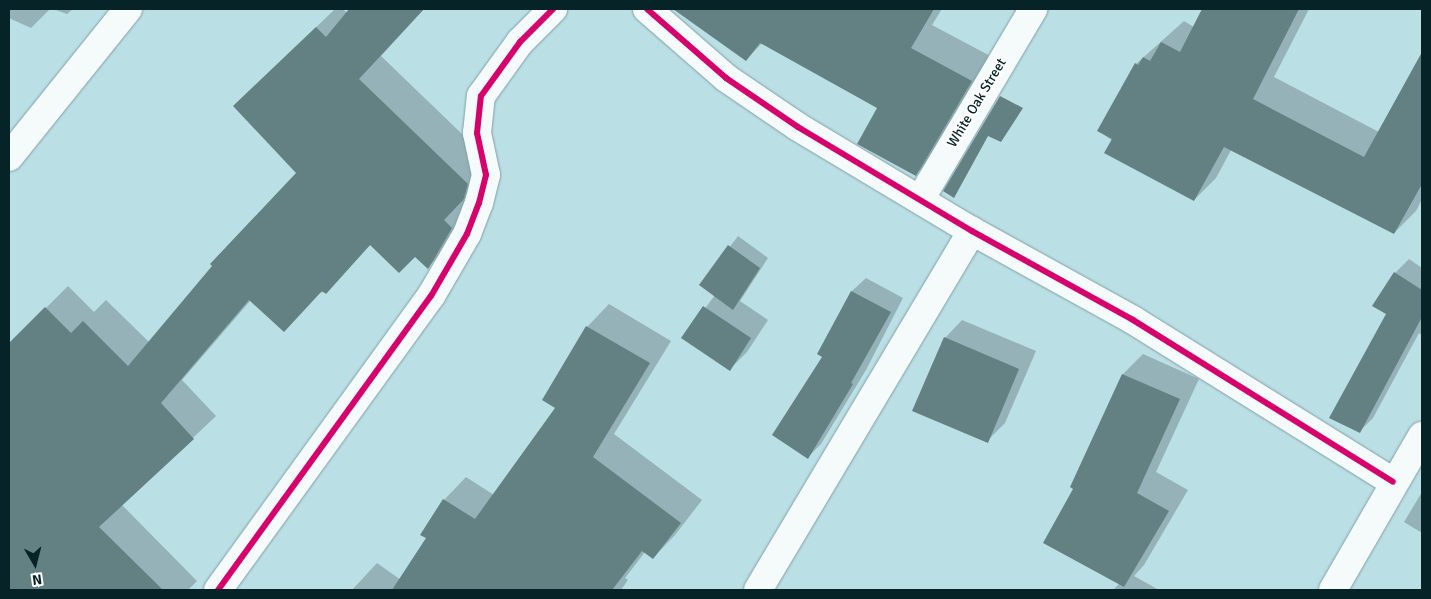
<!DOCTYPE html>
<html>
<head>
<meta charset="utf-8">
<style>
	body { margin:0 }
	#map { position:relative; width:1431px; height:599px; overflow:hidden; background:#badfe5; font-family:Signika,sans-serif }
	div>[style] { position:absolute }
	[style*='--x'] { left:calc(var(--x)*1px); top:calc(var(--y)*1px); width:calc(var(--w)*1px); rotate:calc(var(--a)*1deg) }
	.shadow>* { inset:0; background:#0003 }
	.building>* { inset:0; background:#638083 }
	.roads { filter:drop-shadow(0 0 1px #83a0a5) drop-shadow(0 0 1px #83a0a5) }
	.minor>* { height:28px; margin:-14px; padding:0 14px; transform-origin:14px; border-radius:14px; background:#f5fafb }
	.tertiary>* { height:28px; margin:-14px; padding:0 14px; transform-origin:14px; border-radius:14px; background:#f5fafb }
	.cycleway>* { height:6px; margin:-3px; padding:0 3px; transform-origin:3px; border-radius:3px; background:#d6006c }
	span { translate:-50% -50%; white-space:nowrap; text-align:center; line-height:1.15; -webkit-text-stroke:5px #fff; paint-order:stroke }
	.street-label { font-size:14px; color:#062327 }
	.frame { position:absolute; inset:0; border:10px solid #062327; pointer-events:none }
	.north { position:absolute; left:10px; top:539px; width:50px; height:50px; -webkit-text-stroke:4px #fff; paint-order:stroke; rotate:172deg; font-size:14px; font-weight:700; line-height:20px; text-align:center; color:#062327 }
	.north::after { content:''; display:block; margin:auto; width:18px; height:22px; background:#062327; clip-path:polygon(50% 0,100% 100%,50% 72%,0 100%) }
</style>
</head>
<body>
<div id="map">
	<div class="shadow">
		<i style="clip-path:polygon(9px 9px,50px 9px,31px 28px,9px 18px)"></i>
		<i style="clip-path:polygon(53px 9px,73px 9px,67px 14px)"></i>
		<i style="clip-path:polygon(335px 9px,343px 9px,347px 13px,351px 9px,424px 9px,381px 56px,490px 161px,486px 174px,465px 196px,474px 205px,450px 245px,428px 267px,415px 255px,371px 244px,326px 292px,251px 300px,182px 380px,216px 416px,122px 505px,197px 581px,188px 590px,9px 590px,9px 345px,68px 286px,94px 312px,106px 300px,149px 342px,297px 173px,257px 84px)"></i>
		<i style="clip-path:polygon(709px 9px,942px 9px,932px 25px,994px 58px,938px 153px,915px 175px,878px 107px,762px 43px,746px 60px,697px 25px)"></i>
		<i style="clip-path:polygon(1204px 9px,1309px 9px,1274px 77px,1379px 132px,1422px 54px,1422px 199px,1416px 211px,1394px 233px,1231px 150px,1216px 178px,1194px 200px,1099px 131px,1136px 64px,1184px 21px,1194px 27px)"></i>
		<i style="clip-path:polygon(738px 236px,768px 258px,740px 301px,768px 320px,747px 352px,729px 370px,683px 338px,715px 295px,701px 285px)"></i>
		<i style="clip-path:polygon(1409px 259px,1422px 268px,1422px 335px,1419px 333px,1373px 418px,1360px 431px,1387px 314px,1374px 306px,1395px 273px)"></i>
		<i style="clip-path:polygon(866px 278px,903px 298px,866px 370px,821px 444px,807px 458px,824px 357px,818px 354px,852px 291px)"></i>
		<i style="clip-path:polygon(609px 304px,671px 341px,614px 434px,702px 500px,675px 535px,653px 558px,645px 552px,625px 578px,628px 580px,621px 590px,352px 590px,377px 563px,401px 580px,428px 538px,444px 500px,466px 477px,494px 495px,557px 408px,587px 327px)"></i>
		<i style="clip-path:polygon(962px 320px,1036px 351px,1005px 423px,987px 441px,945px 338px)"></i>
		<i style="clip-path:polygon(1143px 354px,1199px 379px,1156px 472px,1188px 490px,1144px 565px,1134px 576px,1159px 590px,1113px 590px,1120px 583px,1072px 487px,1123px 374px)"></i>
		<i style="clip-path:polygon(1422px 492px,1422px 533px,1404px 522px)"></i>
	</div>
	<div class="building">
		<i style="clip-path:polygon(349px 9px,424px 9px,359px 79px,468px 184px,464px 199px,444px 220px,452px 228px,430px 266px,428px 269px,415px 257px,399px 273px,370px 245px,326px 294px,322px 291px,284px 332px,249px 300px,161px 403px,194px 439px,99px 527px,163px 590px,9px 590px,9px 343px,45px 307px,71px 333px,83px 321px,128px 366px,212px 266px,210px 264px,296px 173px,233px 106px,316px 27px,326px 37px)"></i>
		<i style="clip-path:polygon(673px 9px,934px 9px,911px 48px,972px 81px,916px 176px,857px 144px,877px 108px,760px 43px,746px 61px)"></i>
		<i style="clip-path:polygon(1202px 9px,1299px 9px,1253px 99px,1364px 157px,1422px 52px,1422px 184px,1394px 234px,1224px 147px,1194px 201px,1104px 153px,1112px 139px,1097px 131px,1135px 63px,1138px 65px,1143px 57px,1150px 61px,1161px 42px,1180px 52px)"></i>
		<i style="clip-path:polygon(1000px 96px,1023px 108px,1001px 142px,988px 136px,954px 198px,943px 191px)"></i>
		<i style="clip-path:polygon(728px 245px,760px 268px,733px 310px,699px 285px)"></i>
		<i style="clip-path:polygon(1394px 272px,1422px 290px,1422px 317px,1360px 433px,1329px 418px,1386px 314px,1372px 306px)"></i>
		<i style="clip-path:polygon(851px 291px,891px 312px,851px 383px,853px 384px,808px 459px,772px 435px,822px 357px,817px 354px)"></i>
		<i style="clip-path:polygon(703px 306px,751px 338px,730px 371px,681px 338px)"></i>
		<i style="clip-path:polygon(586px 326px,650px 363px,593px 457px,681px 523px,653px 559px,642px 551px,612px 590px,392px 590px,426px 538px,420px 535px,443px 499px,475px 519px,555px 408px,542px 400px)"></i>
		<i style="clip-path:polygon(944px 337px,1019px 369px,988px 443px,912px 411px)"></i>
		<i style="clip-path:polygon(1122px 374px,1180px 399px,1137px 493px,1169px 511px,1124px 587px,1043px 543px,1073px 489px,1070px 487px)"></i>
	</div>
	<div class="roads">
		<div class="minor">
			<i style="--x:647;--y:9;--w:105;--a:41.1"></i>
			<i style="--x:726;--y:78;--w:87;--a:34.2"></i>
			<i style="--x:798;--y:127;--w:203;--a:30.9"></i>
			<i style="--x:972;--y:231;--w:184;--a:28.9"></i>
			<i style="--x:1133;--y:320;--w:306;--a:31.9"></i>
			<i style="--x:9;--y:157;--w:190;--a:-51.2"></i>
			<i style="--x:921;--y:198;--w:220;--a:-59.3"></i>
			<i style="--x:218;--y:590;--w:363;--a:-54.1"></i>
			<i style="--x:431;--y:296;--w:72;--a:-59.9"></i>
			<i style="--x:467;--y:234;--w:33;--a:-69"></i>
			<i style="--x:479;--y:203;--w:29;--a:-76"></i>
			<i style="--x:486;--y:175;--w:43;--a:-102.1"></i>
			<i style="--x:477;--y:133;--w:37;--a:-84"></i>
			<i style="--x:481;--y:96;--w:67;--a:-54.2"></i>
			<i style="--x:520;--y:42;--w:47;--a:-45"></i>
			<i style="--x:758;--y:590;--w:418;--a:-59.2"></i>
		</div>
		<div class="tertiary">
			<i style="--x:1333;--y:590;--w:178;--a:-60"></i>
		</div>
	</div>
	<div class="cycleway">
		<i style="--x:647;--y:9;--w:105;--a:41.1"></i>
		<i style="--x:726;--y:78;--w:87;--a:34.2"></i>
		<i style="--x:798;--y:127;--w:203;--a:30.9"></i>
		<i style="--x:972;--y:231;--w:184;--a:28.9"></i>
		<i style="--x:1133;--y:320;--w:306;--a:31.9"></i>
		<i style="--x:218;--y:590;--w:363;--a:-54.1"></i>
		<i style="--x:431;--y:296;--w:72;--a:-59.9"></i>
		<i style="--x:467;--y:234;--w:33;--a:-69"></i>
		<i style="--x:479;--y:203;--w:29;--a:-76"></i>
		<i style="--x:486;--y:175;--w:43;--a:-102.1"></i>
		<i style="--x:477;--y:133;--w:37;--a:-84"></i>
		<i style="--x:481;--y:96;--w:67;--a:-54.2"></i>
		<i style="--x:520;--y:42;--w:47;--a:-45"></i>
	</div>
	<div class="street-label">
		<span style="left:977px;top:103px;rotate:-59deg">White Oak Street</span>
	</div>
	<div class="frame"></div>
	<div class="north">N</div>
</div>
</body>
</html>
